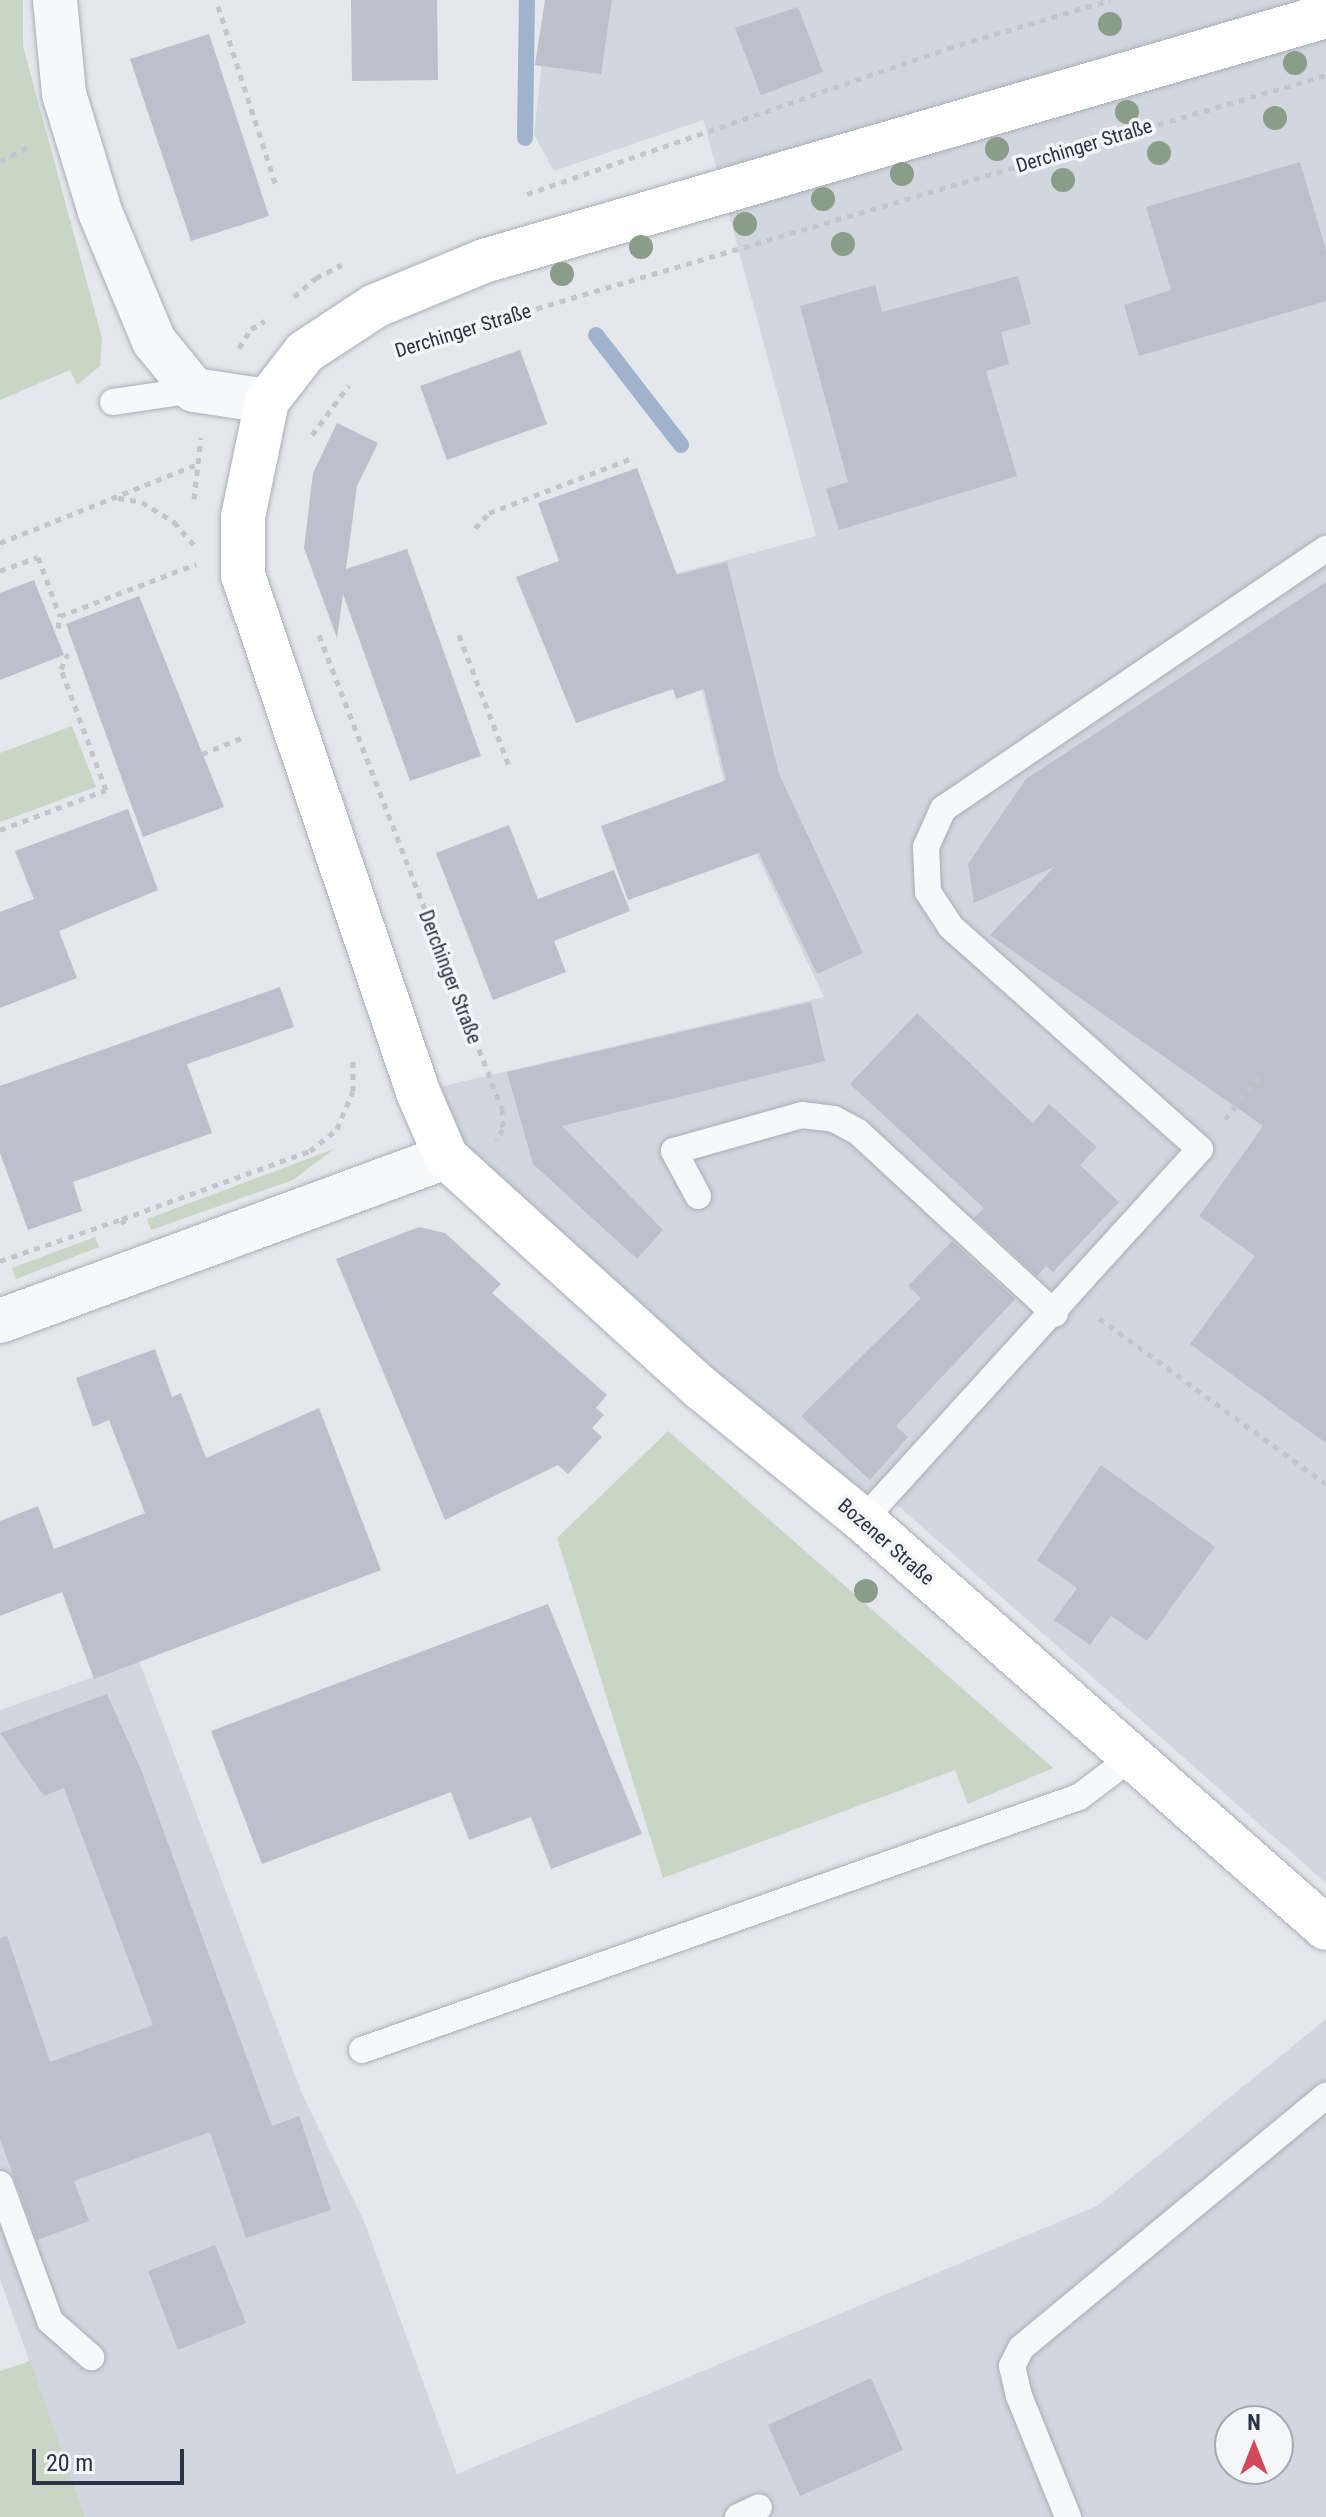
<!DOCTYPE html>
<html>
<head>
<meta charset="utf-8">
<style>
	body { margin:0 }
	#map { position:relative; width:1326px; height:2517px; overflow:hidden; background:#e4e7ec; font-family:"Roboto Condensed",sans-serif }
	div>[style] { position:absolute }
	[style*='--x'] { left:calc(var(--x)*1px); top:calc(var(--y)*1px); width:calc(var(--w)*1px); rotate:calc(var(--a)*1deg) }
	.built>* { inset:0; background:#d2d6de }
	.green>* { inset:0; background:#c9d6c5 }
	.stream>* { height:16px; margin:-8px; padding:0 8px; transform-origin:8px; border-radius:8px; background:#9fb4cc }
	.building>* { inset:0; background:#bbc0ca }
	.path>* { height:5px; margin-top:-2.5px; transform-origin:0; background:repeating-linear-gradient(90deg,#c2c5cb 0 6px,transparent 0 12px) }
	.roads { filter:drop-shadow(0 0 2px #a9aeb7) drop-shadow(0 0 2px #a9aeb7) }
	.lane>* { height:26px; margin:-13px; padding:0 13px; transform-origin:13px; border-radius:13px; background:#f7f8fa }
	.street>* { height:44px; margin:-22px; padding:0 22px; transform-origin:22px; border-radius:22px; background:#f7f8fa }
	.secondary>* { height:44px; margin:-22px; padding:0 22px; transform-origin:22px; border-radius:22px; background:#fff }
	.trees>* { width:24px; height:24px; margin:-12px; border-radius:50%; background:#899d89 }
	span { translate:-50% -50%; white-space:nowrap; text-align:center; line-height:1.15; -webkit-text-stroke:7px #f4f6f9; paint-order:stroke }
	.street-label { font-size:20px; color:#2b3445 }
	.north { position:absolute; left:1214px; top:2405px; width:80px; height:80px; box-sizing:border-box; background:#f4f6f9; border:2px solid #a4a8b1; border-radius:50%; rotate:0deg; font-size:22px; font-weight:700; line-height:32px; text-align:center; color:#2b3445 }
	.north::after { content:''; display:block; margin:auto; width:28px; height:36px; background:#d1495b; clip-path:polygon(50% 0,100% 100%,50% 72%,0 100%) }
	.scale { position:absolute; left:32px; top:2449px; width:152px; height:36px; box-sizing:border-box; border:4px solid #2b3445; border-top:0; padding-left:10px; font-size:24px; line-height:28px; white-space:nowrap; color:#2b3445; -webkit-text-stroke:6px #f4f6f9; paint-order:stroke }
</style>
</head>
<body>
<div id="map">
	<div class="built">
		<i style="clip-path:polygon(549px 0,1326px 0,1326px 1883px,886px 1495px,863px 1520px,541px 1242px,418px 1092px,824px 997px,725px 787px,674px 574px,816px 536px,706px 130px,703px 120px,554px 171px,534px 134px)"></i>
		<i style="clip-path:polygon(evenodd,139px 1661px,303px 2096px,364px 2221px,457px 2474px,1097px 2206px,1326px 2019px,1326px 2517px,85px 2517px,0 2279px,0 1710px,139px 1661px,1230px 2421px,1278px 2421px,1278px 2469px,1230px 2469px,1230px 2421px)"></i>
	</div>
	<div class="green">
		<i style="clip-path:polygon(0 0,23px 0,23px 46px,102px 338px,100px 366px,77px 385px,70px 370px,0 400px)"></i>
		<i style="clip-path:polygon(72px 726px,96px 787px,0 822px,0 753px)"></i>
		<i style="clip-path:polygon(334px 1149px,293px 1180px,151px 1230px,147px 1219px)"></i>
		<i style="clip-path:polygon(95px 1237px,99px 1247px,16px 1279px,12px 1268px)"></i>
		<i style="clip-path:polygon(668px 1431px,1053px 1768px,968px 1804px,955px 1770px,663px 1878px,557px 1538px)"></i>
		<i style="clip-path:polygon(30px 2361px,85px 2517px,0 2517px,0 2371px)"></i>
	</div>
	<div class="stream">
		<i style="--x:525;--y:138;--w:138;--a:-89.2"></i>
		<i style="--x:596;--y:335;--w:139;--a:52.3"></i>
	</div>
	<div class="building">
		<i style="clip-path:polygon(351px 0,437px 0,438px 80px,352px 81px)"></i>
		<i style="clip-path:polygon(545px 0,612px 0,601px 74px,535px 65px)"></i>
		<i style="clip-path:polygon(798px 7px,823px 72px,761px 95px,735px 28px)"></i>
		<i style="clip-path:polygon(209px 34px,269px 216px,191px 241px,130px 59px)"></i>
		<i style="clip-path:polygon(1300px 162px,1326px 250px,1326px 301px,1139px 356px,1124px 305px,1171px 290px,1146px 207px)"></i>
		<i style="clip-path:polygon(1018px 276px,1031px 324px,1001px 332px,1009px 364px,986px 371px,1017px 476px,839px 530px,826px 489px,848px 482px,800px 306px,875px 285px,882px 312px)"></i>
		<i style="clip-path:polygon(520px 350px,547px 424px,447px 460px,420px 386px)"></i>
		<i style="clip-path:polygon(337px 423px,378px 443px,357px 486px,346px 569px,407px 549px,481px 756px,410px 781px,343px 594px,337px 638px,304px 548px,313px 473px)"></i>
		<i style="clip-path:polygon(637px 468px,677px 575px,727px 562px,779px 774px,863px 953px,817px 974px,759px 853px,628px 900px,601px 826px,726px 780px,704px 689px,676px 699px,673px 689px,576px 723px,516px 577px,559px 561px,538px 503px)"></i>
		<i style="clip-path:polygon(34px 580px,64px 655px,0 680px,0 593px)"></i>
		<i style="clip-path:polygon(1326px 582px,1326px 1443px,1190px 1344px,1255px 1256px,1199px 1216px,1263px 1126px,990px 935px,1054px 867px,974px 903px,968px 864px,1026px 779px)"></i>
		<i style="clip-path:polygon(139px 596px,224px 807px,143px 837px,66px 624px)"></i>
		<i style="clip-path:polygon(128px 809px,158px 890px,59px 931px,77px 978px,0 1008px,0 912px,34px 899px,15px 851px)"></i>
		<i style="clip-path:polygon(509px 825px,538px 899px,614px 870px,630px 911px,554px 941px,566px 972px,493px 1000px,436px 853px)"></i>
		<i style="clip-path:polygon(280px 987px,294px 1027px,187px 1064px,212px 1133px,73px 1182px,82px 1211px,28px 1230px,0 1153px,0 1086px)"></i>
		<i style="clip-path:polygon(811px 1002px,825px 1061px,562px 1126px,663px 1230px,637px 1259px,533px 1164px,507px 1072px)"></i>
		<i style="clip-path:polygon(917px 1013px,1033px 1123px,1049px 1104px,1097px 1147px,1080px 1165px,1119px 1202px,1053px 1272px,1046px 1266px,1037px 1276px,974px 1218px,984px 1208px,850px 1084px)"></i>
		<i style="clip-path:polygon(419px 1227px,445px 1233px,501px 1284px,492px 1293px,607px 1395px,596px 1408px,604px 1415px,592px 1428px,602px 1437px,568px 1474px,558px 1465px,445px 1520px,336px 1259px)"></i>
		<i style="clip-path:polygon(952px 1241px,1015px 1299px,896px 1426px,908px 1437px,870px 1480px,801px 1416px,921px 1298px,908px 1286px)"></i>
		<i style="clip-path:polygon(155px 1349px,172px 1397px,181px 1393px,206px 1458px,319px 1408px,381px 1570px,94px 1679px,62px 1592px,0 1616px,0 1521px,38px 1506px,54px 1549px,145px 1513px,109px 1420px,93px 1427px,76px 1378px)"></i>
		<i style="clip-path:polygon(1101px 1465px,1215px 1547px,1147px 1641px,1111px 1616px,1090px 1645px,1054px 1620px,1077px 1588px,1037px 1560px)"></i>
		<i style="clip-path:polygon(548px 1604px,642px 1834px,551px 1869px,531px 1817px,469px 1840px,451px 1792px,262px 1864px,211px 1731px)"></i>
		<i style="clip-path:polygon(107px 1694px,141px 1770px,272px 2126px,299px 2116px,331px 2210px,246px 2238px,210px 2132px,74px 2181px,89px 2221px,37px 2240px,0 2139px,0 1938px,7px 1936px,50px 2062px,153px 2025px,64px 1788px,44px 1796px,0 1733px)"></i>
		<i style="clip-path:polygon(215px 2245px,246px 2323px,178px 2350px,148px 2271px)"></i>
		<i style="clip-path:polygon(871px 2378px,903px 2450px,800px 2496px,768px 2425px)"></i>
	</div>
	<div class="path">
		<i style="--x:218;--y:6;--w:192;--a:72.1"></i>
		<i style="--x:0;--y:161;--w:35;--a:-27"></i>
		<i style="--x:527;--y:194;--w:446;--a:-19.1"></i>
		<i style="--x:948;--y:48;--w:169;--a:-16.5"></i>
		<i style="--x:294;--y:297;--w:29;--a:-41"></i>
		<i style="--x:316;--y:278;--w:29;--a:-27"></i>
		<i style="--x:433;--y:339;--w:931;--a:-16.47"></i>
		<i style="--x:239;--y:348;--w:22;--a:-58"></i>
		<i style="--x:251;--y:329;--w:16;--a:-30"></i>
		<i style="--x:312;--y:435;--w:62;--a:-53.5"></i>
		<i style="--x:118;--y:498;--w:24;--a:9"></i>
		<i style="--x:142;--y:502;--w:38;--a:32"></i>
		<i style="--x:174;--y:522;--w:32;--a:49"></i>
		<i style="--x:194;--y:499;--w:62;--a:-83.6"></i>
		<i style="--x:475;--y:528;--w:21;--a:-47"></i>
		<i style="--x:489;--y:513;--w:156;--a:-21"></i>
		<i style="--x:0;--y:543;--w:210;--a:-21.8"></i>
		<i style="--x:0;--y:571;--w:40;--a:-20.2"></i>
		<i style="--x:38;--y:557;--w:63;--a:69.6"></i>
		<i style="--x:58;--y:628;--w:12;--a:-81"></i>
		<i style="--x:60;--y:616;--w:146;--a:-20.9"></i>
		<i style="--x:319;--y:635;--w:508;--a:68.89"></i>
		<i style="--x:502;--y:1109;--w:20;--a:87"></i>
		<i style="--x:503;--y:1129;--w:13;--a:122"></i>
		<i style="--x:459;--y:635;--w:140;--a:69.1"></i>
		<i style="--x:202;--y:754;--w:48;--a:-22.2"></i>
		<i style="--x:0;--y:830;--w:113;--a:-20.7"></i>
		<i style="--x:106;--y:790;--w:129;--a:-110.4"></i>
		<i style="--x:61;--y:669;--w:17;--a:-66"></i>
		<i style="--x:1225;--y:1119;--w:55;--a:-50.9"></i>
		<i style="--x:124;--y:1224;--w:5;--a:-112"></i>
		<i style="--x:122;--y:1219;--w:200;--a:-19.9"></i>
		<i style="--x:310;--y:1151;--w:35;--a:-39"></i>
		<i style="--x:337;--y:1129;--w:41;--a:-67.2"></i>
		<i style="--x:353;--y:1091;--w:34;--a:-90"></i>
		<i style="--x:0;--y:1261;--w:129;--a:-19"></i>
		<i style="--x:1099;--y:1318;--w:281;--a:36.2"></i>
	</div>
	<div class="roads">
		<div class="lane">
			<i style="--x:113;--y:402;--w:82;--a:-8.4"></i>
			<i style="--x:698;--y:1196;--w:51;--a:-118.1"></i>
			<i style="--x:674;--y:1151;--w:133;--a:-15.7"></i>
			<i style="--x:802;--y:1115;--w:32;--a:7"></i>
			<i style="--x:834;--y:1119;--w:27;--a:28"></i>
			<i style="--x:858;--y:1132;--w:268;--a:42.7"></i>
			<i style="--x:863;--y:1520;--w:501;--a:-47.75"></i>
			<i style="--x:1200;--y:1149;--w:334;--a:-138.3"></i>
			<i style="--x:951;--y:927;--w:42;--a:-123.3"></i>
			<i style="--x:928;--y:892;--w:45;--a:-92.5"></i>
			<i style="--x:926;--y:847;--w:42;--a:-65.9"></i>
			<i style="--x:943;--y:809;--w:463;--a:-34.2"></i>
			<i style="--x:362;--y:2050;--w:760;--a:-19.44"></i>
			<i style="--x:1079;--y:1797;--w:66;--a:-37"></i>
			<i style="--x:0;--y:2184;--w:146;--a:69.9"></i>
			<i style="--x:50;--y:2321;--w:55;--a:41.3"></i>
			<i style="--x:738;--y:2517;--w:23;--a:-25"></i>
			<i style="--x:1068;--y:2517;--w:131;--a:-112"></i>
			<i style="--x:1019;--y:2396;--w:31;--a:-103"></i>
			<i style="--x:1012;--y:2366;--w:20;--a:-63"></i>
			<i style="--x:1021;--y:2348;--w:396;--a:-39.6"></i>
		</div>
		<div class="street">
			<i style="--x:55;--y:0;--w:94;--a:84.5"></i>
			<i style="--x:64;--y:94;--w:123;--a:73"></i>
			<i style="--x:100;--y:212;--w:140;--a:67.3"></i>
			<i style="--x:154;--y:341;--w:63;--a:50.8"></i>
			<i style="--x:194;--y:390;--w:74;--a:8.6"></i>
			<i style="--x:0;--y:1321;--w:475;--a:-20.2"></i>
		</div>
		<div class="secondary">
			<i style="--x:1326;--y:16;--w:877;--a:163.78"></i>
			<i style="--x:484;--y:261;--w:118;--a:157.6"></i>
			<i style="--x:375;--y:306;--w:84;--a:146.7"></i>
			<i style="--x:305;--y:352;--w:62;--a:127.8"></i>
			<i style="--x:267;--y:401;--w:118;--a:101.7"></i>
			<i style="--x:243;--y:517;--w:58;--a:90"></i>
			<i style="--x:243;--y:575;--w:546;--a:71.3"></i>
			<i style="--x:418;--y:1092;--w:71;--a:66.7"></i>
			<i style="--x:446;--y:1157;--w:344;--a:42.2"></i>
			<i style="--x:701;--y:1388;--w:209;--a:39.2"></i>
			<i style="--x:863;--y:1520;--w:617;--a:41.39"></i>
		</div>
	</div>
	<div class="trees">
		<i style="left:1110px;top:24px"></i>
		<i style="left:1295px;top:63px"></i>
		<i style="left:1127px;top:112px"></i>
		<i style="left:1275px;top:118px"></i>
		<i style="left:997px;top:149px"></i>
		<i style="left:1159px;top:153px"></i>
		<i style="left:902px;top:174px"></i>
		<i style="left:1063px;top:180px"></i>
		<i style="left:823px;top:199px"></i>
		<i style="left:745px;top:224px"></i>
		<i style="left:843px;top:244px"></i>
		<i style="left:641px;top:247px"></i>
		<i style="left:562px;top:274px"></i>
		<i style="left:866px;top:1591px"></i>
	</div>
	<div class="street-label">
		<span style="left:1084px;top:146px;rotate:-17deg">Derchinger Straße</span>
		<span style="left:463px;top:331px;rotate:-17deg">Derchinger Straße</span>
		<span style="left:450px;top:977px;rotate:69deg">Derchinger Straße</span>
		<span style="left:886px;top:1542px;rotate:41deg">Bozener Straße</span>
	</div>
	<div class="north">N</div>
	<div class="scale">20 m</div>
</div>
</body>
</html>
